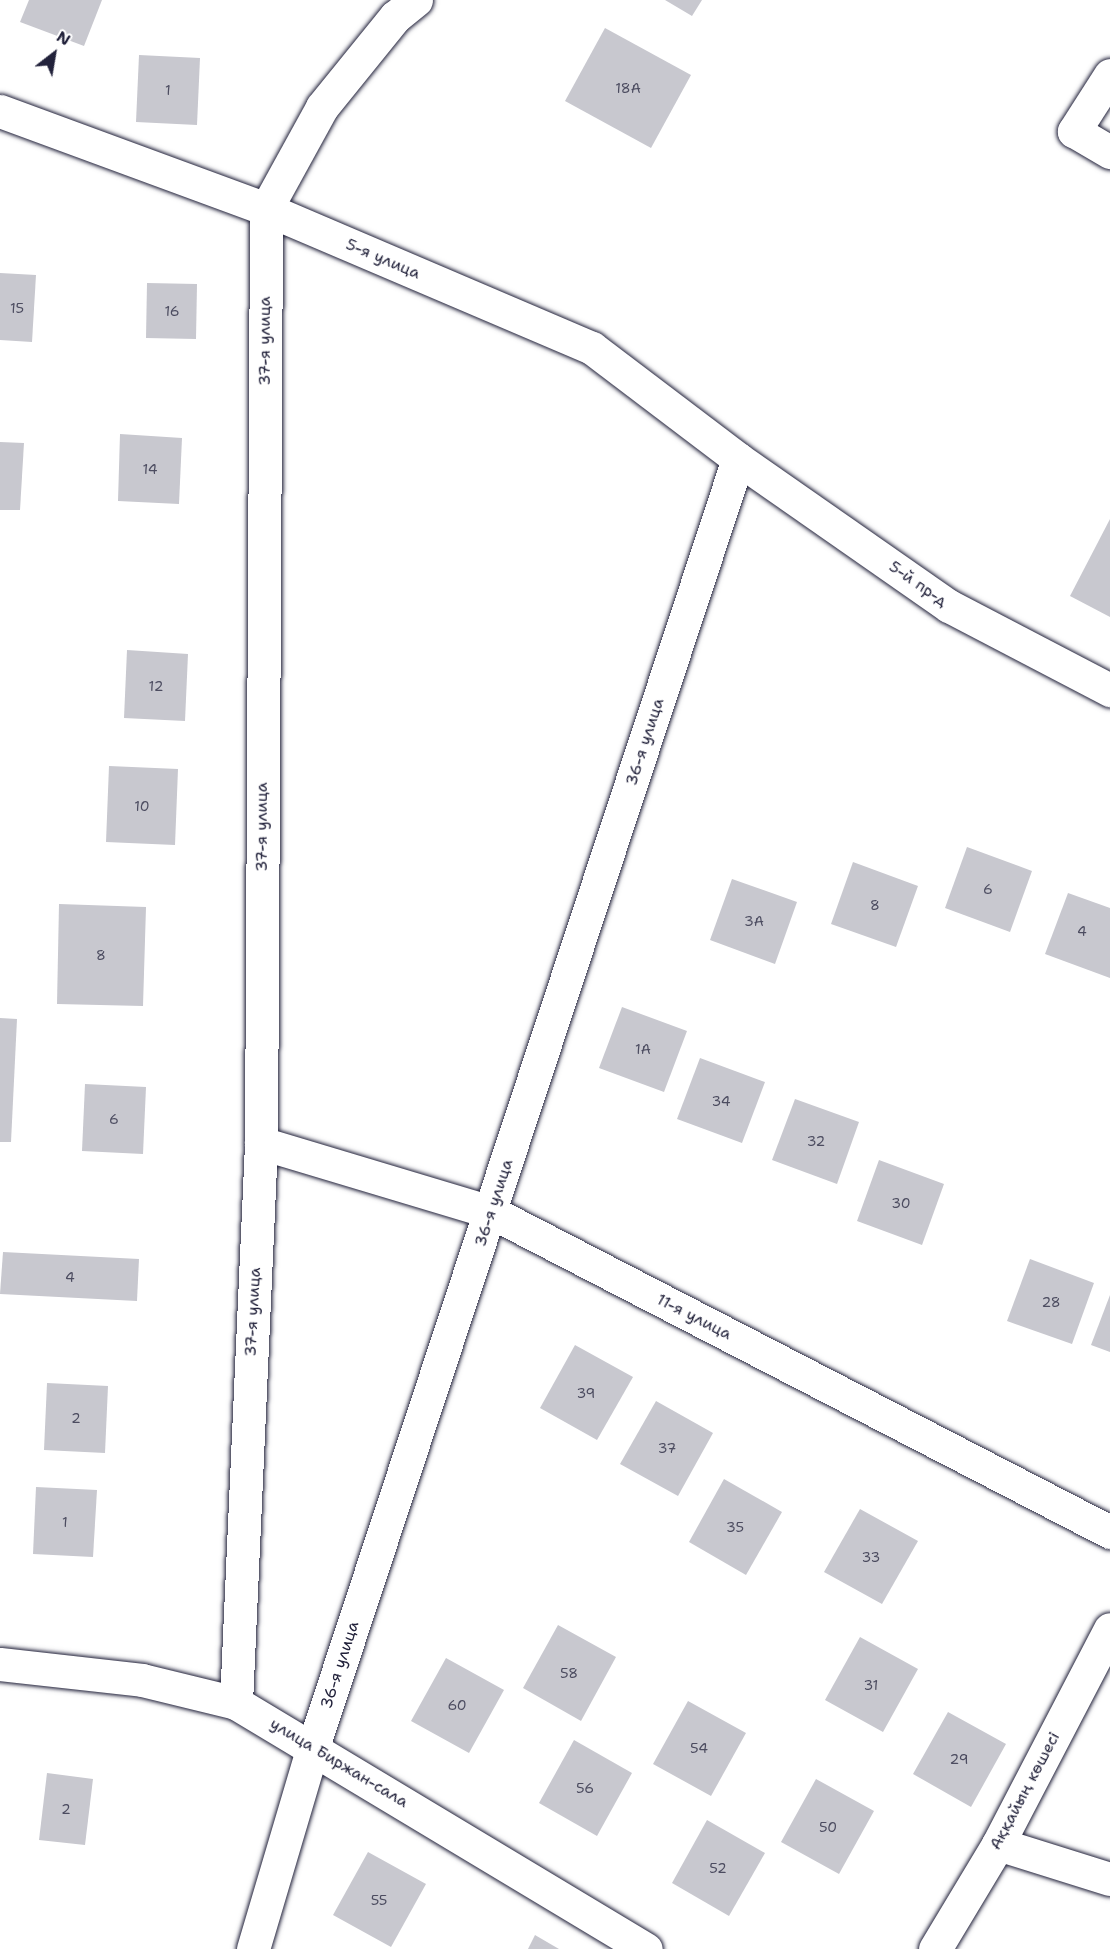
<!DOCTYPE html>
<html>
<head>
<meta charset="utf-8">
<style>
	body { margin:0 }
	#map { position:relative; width:1110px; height:1949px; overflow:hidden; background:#fff; font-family:"Shantell Sans",sans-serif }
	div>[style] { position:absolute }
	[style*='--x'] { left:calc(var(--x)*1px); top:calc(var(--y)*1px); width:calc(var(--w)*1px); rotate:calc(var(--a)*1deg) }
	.building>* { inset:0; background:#c8c8cf }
	.roads { filter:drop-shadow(0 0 2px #22223b) drop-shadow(0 0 2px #22223b) }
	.minor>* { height:33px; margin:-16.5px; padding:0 16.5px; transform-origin:16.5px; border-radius:16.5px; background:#fff }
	span { translate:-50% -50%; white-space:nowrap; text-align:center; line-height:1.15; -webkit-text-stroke:4.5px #fff; paint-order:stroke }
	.number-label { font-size:14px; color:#4c4c60 }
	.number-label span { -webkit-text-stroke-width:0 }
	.street-label { font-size:16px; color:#22223b }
	.north { position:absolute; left:24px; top:24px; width:60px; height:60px; -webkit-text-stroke:4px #fff; paint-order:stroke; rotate:31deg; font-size:16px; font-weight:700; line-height:24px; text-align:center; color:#22223b }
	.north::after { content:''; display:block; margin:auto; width:21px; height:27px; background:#22223b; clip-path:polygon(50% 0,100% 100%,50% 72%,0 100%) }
</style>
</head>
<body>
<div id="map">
	<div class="building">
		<i style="clip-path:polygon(29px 0,102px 0,84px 46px,20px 22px)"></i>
		<i style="clip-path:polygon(665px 0,702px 0,692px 16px)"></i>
		<i style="clip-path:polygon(605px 28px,691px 75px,651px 148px,565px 101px)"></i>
		<i style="clip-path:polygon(139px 55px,200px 58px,197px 125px,136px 122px)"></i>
		<i style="clip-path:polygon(0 273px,36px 275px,32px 342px,0 340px)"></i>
		<i style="clip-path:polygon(147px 283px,197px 284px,196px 339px,146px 338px)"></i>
		<i style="clip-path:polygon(120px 434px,182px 438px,179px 504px,118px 501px)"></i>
		<i style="clip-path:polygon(0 442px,24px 443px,20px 510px,0 510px)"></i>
		<i style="clip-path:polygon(1110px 519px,1110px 617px,1070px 596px)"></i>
		<i style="clip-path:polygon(127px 650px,188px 654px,185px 721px,124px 718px)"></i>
		<i style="clip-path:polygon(109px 766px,178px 769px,175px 845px,106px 842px)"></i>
		<i style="clip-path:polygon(967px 847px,1032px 871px,1010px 932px,945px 908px)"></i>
		<i style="clip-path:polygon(853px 862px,918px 886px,896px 947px,831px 924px)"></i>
		<i style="clip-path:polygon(732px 879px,797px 902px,775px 964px,710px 940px)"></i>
		<i style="clip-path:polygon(1068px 893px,1110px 908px,1110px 978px,1045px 954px)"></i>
		<i style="clip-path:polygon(59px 904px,146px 907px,143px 1006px,57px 1004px)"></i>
		<i style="clip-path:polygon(622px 1007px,687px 1031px,664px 1092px,599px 1068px)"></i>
		<i style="clip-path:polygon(0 1018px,17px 1019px,11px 1142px,0 1142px)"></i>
		<i style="clip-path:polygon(700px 1058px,765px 1082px,742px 1143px,677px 1119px)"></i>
		<i style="clip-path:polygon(85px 1084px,146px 1087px,143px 1154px,82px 1151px)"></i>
		<i style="clip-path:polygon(795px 1099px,859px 1122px,837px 1184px,772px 1160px)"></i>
		<i style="clip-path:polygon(879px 1160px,944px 1184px,922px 1245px,857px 1221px)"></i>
		<i style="clip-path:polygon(3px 1252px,139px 1259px,137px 1301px,0 1294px)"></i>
		<i style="clip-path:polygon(1030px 1259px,1094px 1283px,1072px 1344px,1007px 1321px)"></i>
		<i style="clip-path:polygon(1110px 1295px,1110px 1352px,1091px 1345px)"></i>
		<i style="clip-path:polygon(575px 1345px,633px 1377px,597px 1440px,540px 1408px)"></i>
		<i style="clip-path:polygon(47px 1383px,108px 1386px,105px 1453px,44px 1450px)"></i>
		<i style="clip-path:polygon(656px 1401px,713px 1433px,678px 1496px,620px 1464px)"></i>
		<i style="clip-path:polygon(724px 1479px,782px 1512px,746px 1575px,689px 1542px)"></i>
		<i style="clip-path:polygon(36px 1487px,97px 1490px,93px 1557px,33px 1554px)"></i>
		<i style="clip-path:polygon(860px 1509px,918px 1541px,882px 1604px,824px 1572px)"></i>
		<i style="clip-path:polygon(558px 1625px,616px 1657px,581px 1721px,523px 1688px)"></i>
		<i style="clip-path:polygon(860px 1637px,918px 1669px,883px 1732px,825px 1700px)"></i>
		<i style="clip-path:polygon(446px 1658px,504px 1690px,469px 1753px,411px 1721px)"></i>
		<i style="clip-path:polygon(688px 1701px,746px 1733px,711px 1796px,653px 1764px)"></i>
		<i style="clip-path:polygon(948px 1712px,1006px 1744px,971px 1807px,913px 1774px)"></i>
		<i style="clip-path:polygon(574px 1740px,632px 1773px,597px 1836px,539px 1803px)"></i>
		<i style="clip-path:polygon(47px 1773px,93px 1779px,85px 1845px,39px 1840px)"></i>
		<i style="clip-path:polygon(816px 1779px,874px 1811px,839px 1874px,781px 1842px)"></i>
		<i style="clip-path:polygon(707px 1820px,765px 1853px,729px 1916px,672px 1883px)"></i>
		<i style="clip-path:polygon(368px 1852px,426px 1884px,391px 1947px,333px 1915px)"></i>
		<i style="clip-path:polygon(535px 1935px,559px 1949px,528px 1949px)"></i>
	</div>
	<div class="roads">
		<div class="minor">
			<i style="--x:1110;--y:75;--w:67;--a:122.7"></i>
			<i style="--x:1074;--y:131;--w:42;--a:30.3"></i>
			<i style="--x:0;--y:111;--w:283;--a:20.2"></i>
			<i style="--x:266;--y:209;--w:354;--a:23.1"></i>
			<i style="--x:592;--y:348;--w:183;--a:37.2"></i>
			<i style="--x:738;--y:459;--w:257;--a:34.9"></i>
			<i style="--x:949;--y:606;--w:182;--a:27.6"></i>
			<i style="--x:261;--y:1143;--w:240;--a:16.7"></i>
			<i style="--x:491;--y:1212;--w:697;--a:27.34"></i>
			<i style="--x:0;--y:1664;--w:143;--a:6.4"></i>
			<i style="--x:142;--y:1680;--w:97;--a:13.7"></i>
			<i style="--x:236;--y:1703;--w:478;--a:31"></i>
			<i style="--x:236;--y:1703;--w:561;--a:-87.44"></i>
			<i style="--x:261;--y:1143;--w:934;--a:-89.69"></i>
			<i style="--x:266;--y:209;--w:116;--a:-61.2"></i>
			<i style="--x:322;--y:107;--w:116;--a:-51"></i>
			<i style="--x:395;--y:17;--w:27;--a:-39"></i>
			<i style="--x:998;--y:1844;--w:117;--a:17.4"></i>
			<i style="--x:253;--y:1949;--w:211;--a:-73.5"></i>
			<i style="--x:313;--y:1747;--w:1356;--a:-71.74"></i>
			<i style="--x:935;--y:1949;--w:122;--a:-59"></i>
			<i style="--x:998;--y:1844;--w:242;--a:-62.5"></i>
		</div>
	</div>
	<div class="number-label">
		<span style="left:628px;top:88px">18А</span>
		<span style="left:168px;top:90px">1</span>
		<span style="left:17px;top:308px">15</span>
		<span style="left:172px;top:311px">16</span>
		<span style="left:150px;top:469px">14</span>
		<span style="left:156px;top:686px">12</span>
		<span style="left:142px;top:806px">10</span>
		<span style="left:988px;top:889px">6</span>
		<span style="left:875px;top:905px">8</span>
		<span style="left:754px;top:921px">3А</span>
		<span style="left:1082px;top:931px">4</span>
		<span style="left:101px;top:955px">8</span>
		<span style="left:643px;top:1049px">1А</span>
		<span style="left:721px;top:1101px">34</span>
		<span style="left:114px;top:1119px">6</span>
		<span style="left:816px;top:1141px">32</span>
		<span style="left:901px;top:1203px">30</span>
		<span style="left:70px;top:1277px">4</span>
		<span style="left:1051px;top:1302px">28</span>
		<span style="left:586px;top:1393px">39</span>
		<span style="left:76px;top:1418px">2</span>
		<span style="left:667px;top:1448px">37</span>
		<span style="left:65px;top:1522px">1</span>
		<span style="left:735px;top:1527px">35</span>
		<span style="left:871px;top:1557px">33</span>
		<span style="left:569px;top:1673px">58</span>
		<span style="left:871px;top:1685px">31</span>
		<span style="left:457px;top:1705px">60</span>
		<span style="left:699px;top:1748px">54</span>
		<span style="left:959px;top:1759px">29</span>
		<span style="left:585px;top:1788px">56</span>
		<span style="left:66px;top:1809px">2</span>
		<span style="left:828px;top:1827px">50</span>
		<span style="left:718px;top:1868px">52</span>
		<span style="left:379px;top:1900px">55</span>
	</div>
	<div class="street-label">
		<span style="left:383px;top:259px;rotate:23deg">5-я улица</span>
		<span style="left:265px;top:341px;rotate:-90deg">37-я улица</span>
		<span style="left:918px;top:584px;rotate:35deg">5-й пр-д</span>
		<span style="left:645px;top:742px;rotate:-72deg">36-я улица</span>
		<span style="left:262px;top:827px;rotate:-90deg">37-я улица</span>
		<span style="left:494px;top:1203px;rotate:-72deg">36-я улица</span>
		<span style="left:253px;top:1312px;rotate:-87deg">37-я улица</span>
		<span style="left:694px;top:1317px;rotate:27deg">11-я улица</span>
		<span style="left:340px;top:1665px;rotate:-72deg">36-я улица</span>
		<span style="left:339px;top:1763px;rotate:31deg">улица Биржан-сала</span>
		<span style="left:1025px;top:1791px;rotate:-62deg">Аққайың көшесі</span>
	</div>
	<div class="north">N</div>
</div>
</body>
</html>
